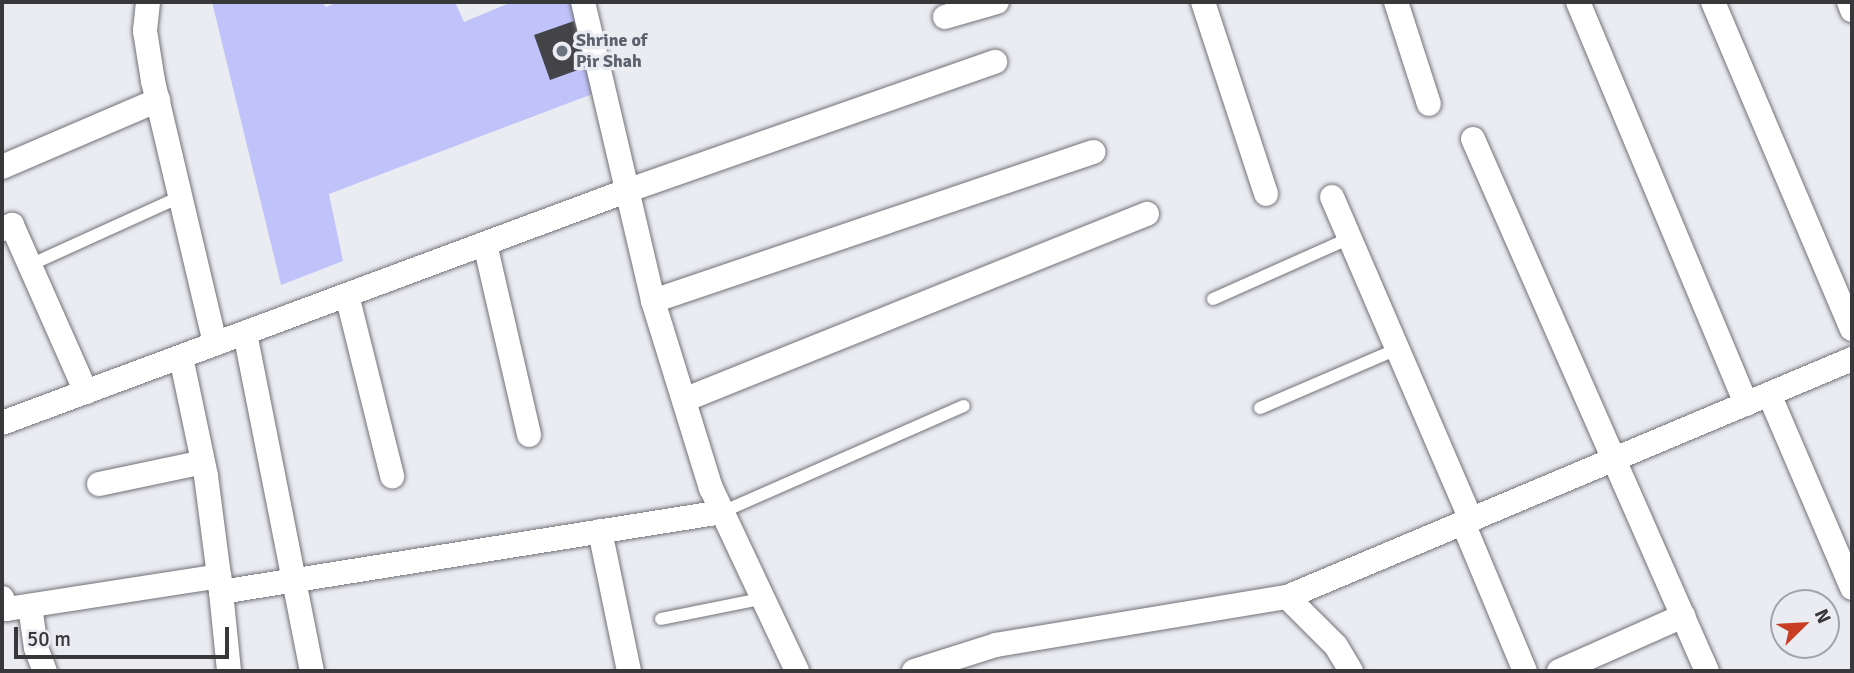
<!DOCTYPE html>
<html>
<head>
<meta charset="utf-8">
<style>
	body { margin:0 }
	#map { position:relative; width:1854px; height:673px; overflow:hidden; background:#ebecf2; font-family:Signika,sans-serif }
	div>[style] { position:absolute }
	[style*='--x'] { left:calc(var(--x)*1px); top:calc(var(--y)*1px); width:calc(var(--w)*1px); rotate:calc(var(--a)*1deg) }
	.green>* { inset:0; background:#c0c3fa }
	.building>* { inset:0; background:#434348 }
	.roads { filter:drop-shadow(0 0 2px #717177) drop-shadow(0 0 2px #717177) }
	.service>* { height:12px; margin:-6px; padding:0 6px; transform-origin:6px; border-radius:6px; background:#fff }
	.minor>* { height:24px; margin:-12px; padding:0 12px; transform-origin:12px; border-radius:12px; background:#fff }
	.dots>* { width:19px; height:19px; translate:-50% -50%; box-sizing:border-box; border:4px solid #ebecf2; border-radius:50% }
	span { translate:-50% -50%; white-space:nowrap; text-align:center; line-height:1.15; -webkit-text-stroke:7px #ebecf2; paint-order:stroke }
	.worship-label { font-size:18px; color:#5b616d; font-weight:700 }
	.left { translate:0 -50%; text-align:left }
	.frame { position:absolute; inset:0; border:4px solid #38383b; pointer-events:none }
	.north { position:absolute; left:1770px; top:589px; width:70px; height:70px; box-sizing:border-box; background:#ebecf2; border:2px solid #a3a4a9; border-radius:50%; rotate:66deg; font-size:19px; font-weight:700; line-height:28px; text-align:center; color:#38383b }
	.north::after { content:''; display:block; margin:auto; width:24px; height:32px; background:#c83d24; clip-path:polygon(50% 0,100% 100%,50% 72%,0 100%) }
	.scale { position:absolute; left:14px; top:627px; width:215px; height:32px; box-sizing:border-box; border:4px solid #38383b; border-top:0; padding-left:9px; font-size:21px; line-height:24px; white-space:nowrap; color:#38383b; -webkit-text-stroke:5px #ebecf2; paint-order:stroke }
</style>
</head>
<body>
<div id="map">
	<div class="green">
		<i style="clip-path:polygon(212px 2px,322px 2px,326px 7px,338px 2px,455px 2px,464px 22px,512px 2px,576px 2px,603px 90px,329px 194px,343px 261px,281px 285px)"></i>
	</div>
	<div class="building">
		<i style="clip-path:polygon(574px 21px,589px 66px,550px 80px,534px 35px)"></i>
	</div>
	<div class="roads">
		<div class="service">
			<i style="--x:30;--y:265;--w:165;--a:-24.4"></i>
			<i style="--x:1213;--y:299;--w:150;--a:-24"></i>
			<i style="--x:1260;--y:408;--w:149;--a:-23.3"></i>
			<i style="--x:722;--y:512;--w:264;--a:-23.7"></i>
			<i style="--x:661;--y:619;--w:101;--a:-11.4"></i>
		</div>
		<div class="minor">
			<i style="--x:148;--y:2;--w:29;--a:96"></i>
			<i style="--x:145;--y:31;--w:51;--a:80.9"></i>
			<i style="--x:153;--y:81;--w:270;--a:76.7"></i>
			<i style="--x:583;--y:2;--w:307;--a:76.8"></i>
			<i style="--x:653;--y:301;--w:196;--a:72.8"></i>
			<i style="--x:711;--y:488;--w:202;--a:64.8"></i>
			<i style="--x:1203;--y:2;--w:202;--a:71.8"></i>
			<i style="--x:1396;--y:2;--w:107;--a:72.1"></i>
			<i style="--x:1578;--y:2;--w:436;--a:67.3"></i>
			<i style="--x:1713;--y:2;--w:355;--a:67"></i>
			<i style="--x:1849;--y:2;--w:9;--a:69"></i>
			<i style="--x:945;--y:17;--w:54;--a:-16.1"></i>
			<i style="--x:1473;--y:139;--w:581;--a:66.26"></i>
			<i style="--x:2;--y:167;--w:170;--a:-23.2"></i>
			<i style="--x:1332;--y:197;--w:352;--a:66.7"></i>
			<i style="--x:2;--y:229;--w:11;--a:-22"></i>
			<i style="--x:12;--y:225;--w:183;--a:66.1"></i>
			<i style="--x:485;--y:244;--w:196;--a:77"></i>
			<i style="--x:347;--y:295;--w:187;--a:76"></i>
			<i style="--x:653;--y:301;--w:465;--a:-18.7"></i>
			<i style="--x:245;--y:333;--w:345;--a:78.8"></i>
			<i style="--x:181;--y:357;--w:122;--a:78.1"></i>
			<i style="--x:206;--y:476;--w:117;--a:82.6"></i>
			<i style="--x:221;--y:592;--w:507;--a:-9.07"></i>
			<i style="--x:1769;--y:394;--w:211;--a:66.8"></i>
			<i style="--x:684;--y:400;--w:499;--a:-21.9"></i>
			<i style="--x:2;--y:423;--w:669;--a:-20.39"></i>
			<i style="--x:629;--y:190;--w:388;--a:-19.3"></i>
			<i style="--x:99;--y:484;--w:106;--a:-11.9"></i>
			<i style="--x:1463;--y:523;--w:160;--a:67.3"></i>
			<i style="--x:600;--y:531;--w:143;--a:78.3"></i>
			<i style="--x:221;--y:592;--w:79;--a:84.2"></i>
			<i style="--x:1287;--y:597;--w:69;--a:45"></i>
			<i style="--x:1336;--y:646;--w:29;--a:59"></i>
			<i style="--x:2;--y:598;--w:12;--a:66"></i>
			<i style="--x:7;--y:609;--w:215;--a:-8.8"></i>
			<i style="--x:30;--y:606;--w:42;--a:81.9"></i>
			<i style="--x:36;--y:648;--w:25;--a:69"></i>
			<i style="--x:914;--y:671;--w:86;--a:-17.6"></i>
			<i style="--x:996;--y:645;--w:295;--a:-9.4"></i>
			<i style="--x:1287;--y:597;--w:613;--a:-22.84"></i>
			<i style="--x:1559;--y:671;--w:136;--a:-23.9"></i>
		</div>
	</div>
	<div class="dots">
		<i style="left:562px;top:51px;background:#6b7280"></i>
	</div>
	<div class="worship-label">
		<span class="left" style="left:576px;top:51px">Shrine of<br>Pir Shah</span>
	</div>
	<div class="frame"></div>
	<div class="north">N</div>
	<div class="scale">50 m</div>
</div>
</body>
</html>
